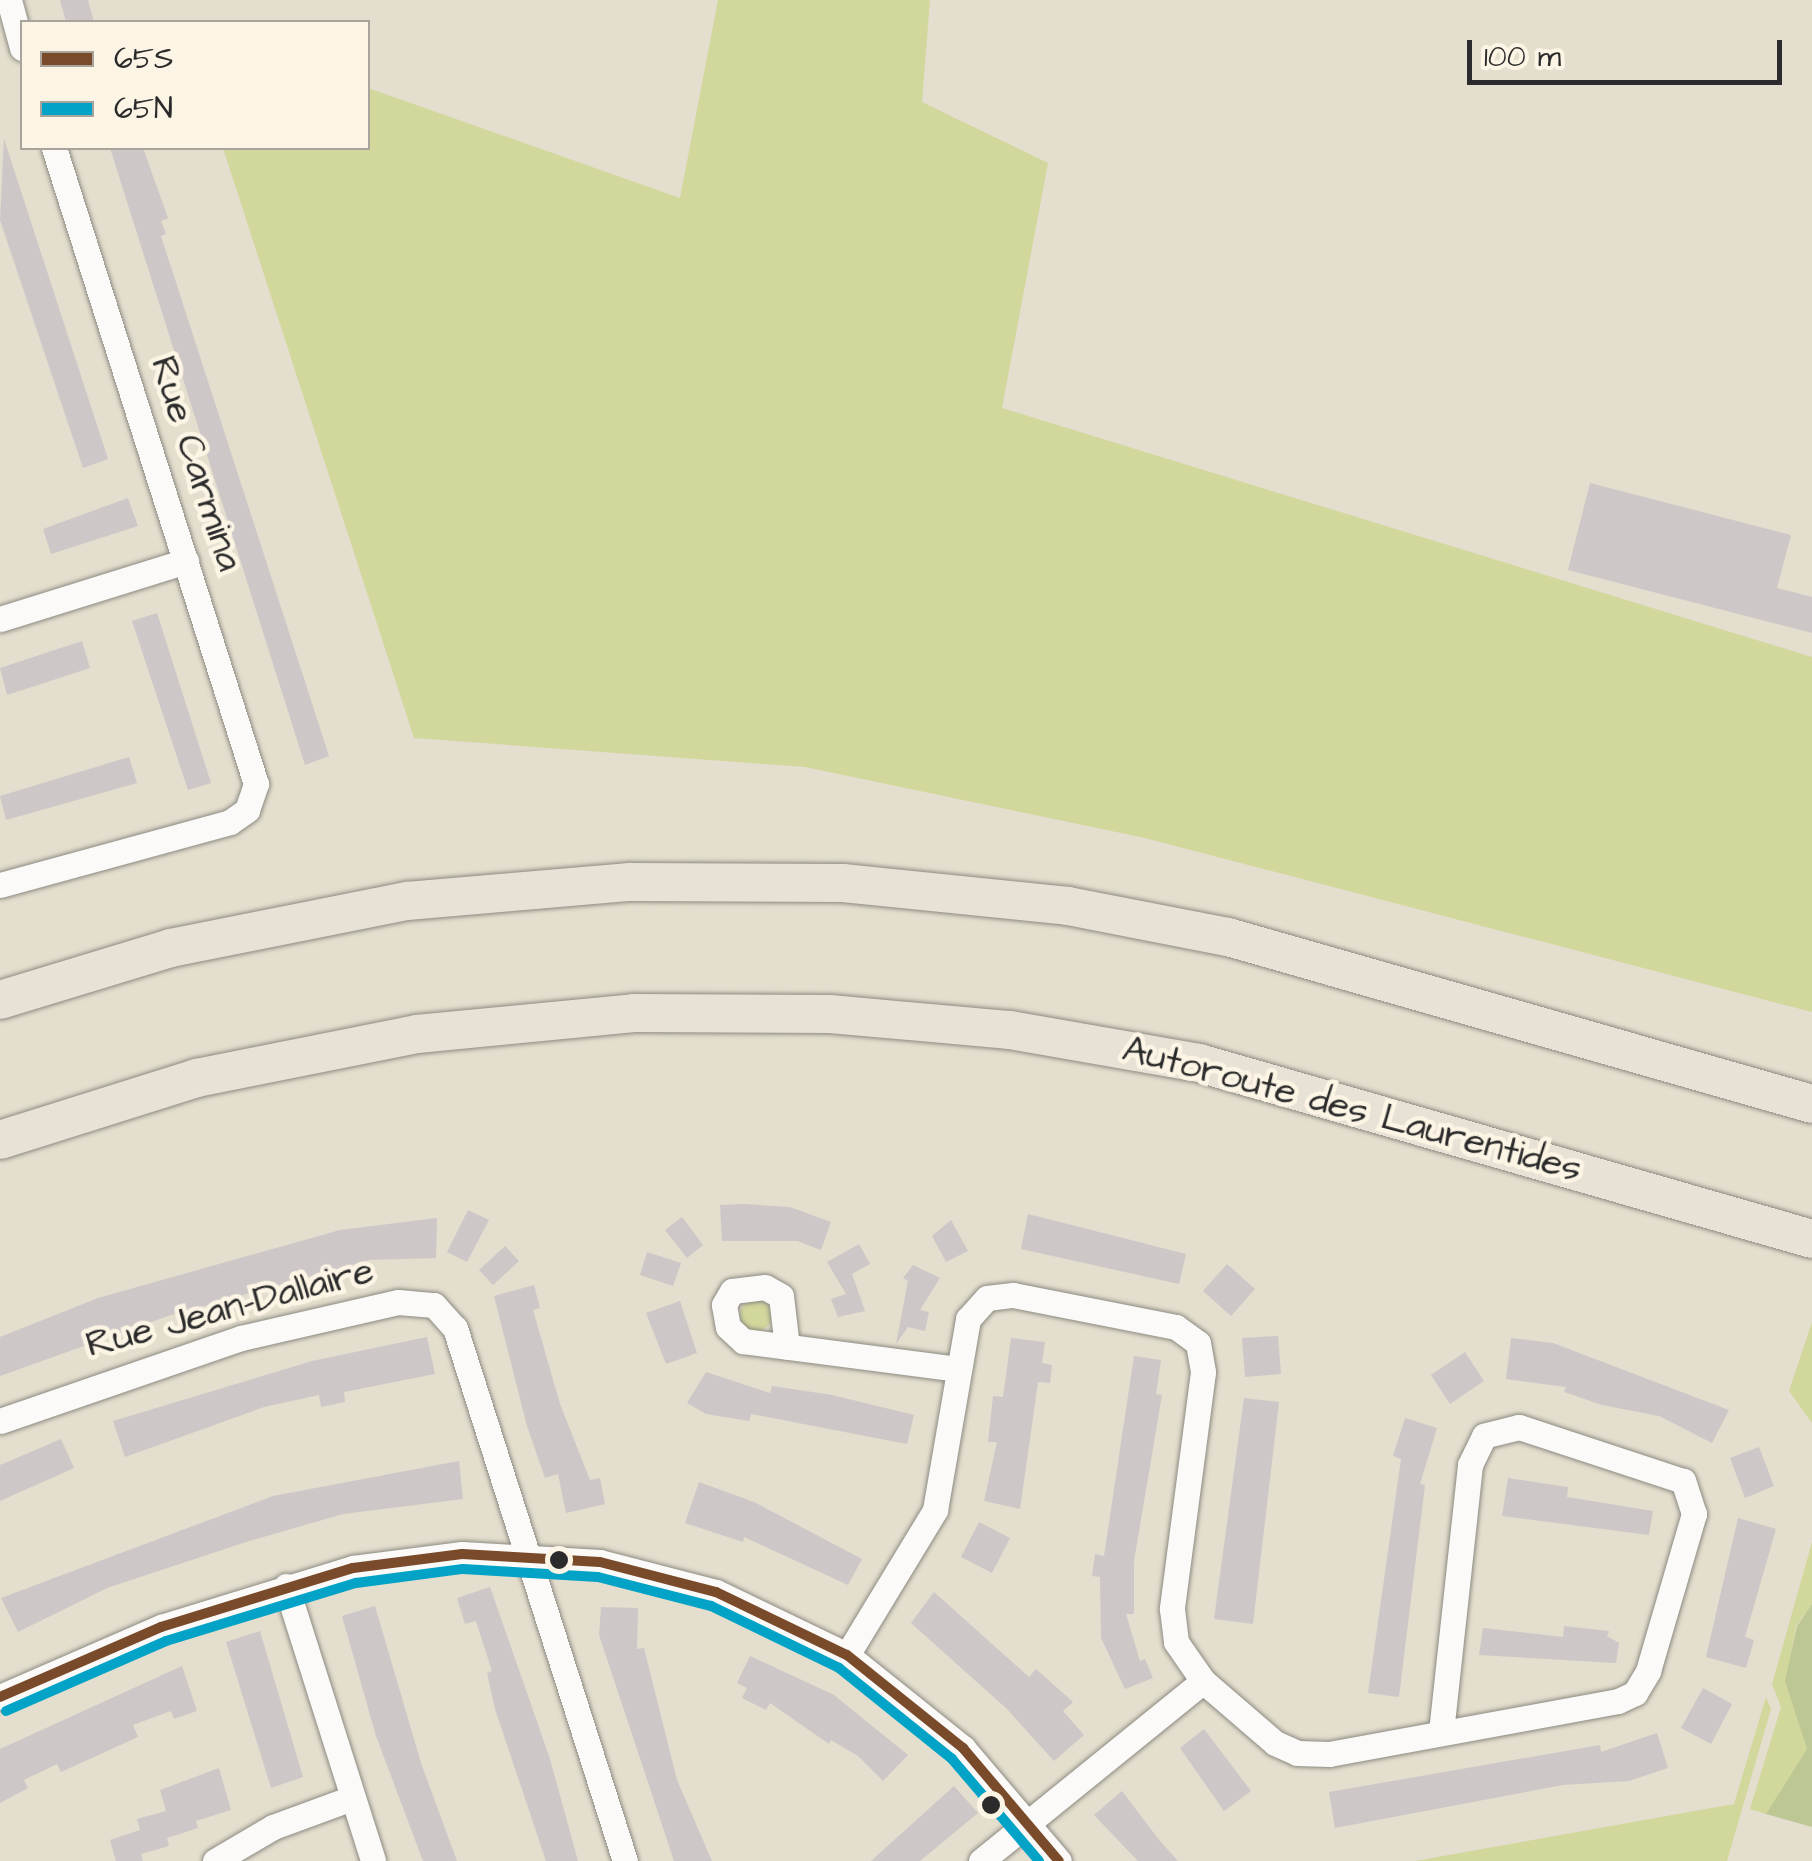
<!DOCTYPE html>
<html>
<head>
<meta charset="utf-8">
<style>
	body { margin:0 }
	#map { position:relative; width:1812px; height:1861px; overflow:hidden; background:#e3decd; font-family:"Architects Daughter",sans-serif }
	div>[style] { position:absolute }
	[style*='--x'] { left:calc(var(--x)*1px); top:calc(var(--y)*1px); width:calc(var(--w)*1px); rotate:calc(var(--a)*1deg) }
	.green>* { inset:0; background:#d2d79c }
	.round { border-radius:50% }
	.forest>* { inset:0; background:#bcc794 }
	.building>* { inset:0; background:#cdc7c7 }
	.roads { filter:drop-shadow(0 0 2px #8d8a82) drop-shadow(0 0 2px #8d8a82) }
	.minor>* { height:25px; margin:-12.5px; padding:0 12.5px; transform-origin:12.5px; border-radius:12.5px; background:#fbfaf8 }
	.highway>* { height:38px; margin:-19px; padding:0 19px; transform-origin:19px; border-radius:19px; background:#e8e1d5 }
	.bus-1>* { height:10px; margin:-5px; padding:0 5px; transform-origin:5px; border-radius:5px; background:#7a4b2a }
	.bus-2>* { height:10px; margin:-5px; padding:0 5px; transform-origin:5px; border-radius:5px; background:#02a3c6 }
	.dots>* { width:28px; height:28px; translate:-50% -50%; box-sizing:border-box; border:5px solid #fcf5e5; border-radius:50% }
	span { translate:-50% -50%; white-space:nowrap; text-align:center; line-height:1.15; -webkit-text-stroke:9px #fcf5e5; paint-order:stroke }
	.street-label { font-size:38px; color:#2b2b2b }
	.legend { position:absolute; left:20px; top:20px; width:350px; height:130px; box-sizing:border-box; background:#fcf5e5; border:2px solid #a8a49b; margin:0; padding:12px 18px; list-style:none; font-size:30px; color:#2b2b2b }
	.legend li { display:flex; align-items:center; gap:20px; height:50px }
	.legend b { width:50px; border:2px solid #a8a49b }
	.scale { position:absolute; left:1467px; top:40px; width:315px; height:45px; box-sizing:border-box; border:5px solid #2b2b2b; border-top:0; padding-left:12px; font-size:30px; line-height:35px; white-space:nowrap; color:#2b2b2b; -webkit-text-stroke:8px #fcf5e5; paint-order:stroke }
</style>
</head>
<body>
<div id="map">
	<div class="green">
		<i style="clip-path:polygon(718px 0,930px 0,922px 102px,1048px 163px,1002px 408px,1812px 657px,1812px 1012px,1145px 838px,805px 767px,414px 738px,223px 148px,368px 148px,368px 88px,680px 198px)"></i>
		<i class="round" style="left:740px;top:1299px;width:32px;height:32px"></i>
		<i style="clip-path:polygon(1812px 1322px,1812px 1423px,1789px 1391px)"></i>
		<i style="clip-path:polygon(1812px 1542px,1812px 1604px,1796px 1626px,1786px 1681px,1807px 1749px,1766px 1814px,1750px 1809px,1781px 1707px,1772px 1684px)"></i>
		<i style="clip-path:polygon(1766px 1697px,1771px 1709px,1727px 1861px,1415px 1861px,1734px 1804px)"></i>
	</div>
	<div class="forest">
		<i style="clip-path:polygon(1812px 1604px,1812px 1827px,1766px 1814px,1807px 1749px,1785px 1681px,1797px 1626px)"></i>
	</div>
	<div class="building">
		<i style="clip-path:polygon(60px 0,88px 0,94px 22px,66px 22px)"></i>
		<i style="clip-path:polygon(4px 139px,108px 459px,83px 468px,0 220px)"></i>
		<i style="clip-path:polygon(110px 148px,143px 148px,168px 218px,161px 221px,166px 234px,161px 236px,329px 756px,305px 765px)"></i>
		<i style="clip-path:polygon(1590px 483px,1791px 535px,1777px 588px,1812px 597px,1812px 633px,1568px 570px)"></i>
		<i style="clip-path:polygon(128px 498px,138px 526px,51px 554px,43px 529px)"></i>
		<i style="clip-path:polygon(157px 613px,211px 783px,188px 790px,132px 621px)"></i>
		<i style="clip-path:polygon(82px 641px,90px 668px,7px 695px,0 668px)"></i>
		<i style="clip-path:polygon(129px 757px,137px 783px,6px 820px,0 796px)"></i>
		<i style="clip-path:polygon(744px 1204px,790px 1207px,831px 1222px,821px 1250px,797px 1241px,722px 1241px,720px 1205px)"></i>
		<i style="clip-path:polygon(468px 1210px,489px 1220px,467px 1262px,447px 1252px)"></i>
		<i style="clip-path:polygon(1028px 1214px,1186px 1254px,1179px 1284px,1021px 1249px)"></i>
		<i style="clip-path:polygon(682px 1217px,703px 1245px,687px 1258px,665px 1230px)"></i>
		<i style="clip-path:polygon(437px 1218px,436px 1258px,369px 1260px,168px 1316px,0 1376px,0 1337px,98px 1298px,340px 1230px)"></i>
		<i style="clip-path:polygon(951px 1220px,968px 1251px,946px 1262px,932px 1236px)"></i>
		<i style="clip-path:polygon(859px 1244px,870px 1264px,852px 1274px,865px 1311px,838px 1317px,831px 1299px,846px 1294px,827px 1262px)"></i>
		<i style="clip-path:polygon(505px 1246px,519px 1261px,493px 1285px,479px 1270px)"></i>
		<i style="clip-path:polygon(647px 1252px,681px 1263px,673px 1286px,640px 1275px)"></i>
		<i style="clip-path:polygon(1227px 1264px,1255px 1289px,1231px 1316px,1203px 1291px)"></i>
		<i style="clip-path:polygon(913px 1265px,940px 1278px,920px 1310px,929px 1312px,925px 1331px,908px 1327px,896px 1344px,908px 1281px,903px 1278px)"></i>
		<i style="clip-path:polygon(534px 1285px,540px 1308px,533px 1310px,560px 1404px,590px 1480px,600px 1478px,605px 1504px,566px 1513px,558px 1474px,545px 1478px,527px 1426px,494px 1296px)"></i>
		<i style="clip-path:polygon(680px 1301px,697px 1353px,666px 1364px,646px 1313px)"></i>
		<i style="clip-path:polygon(1278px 1336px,1281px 1374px,1245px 1377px,1242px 1338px)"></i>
		<i style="clip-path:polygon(427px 1337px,435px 1374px,344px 1392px,345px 1402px,321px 1407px,319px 1395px,264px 1407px,125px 1457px,113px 1421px,312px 1361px)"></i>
		<i style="clip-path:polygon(1011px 1338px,1045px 1342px,1042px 1363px,1052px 1365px,1050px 1383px,1038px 1382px,1020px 1509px,984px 1501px,997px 1442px,988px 1442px,993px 1396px,1003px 1397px)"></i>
		<i style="clip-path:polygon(1511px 1338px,1553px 1343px,1729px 1410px,1712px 1443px,1659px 1416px,1602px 1405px,1564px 1392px,1566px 1387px,1506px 1379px)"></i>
		<i style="clip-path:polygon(1465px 1352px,1484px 1381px,1450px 1404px,1431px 1375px)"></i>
		<i style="clip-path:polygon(1134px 1356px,1161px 1360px,1156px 1394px,1162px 1395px,1134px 1561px,1134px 1614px,1126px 1614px,1140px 1661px,1145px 1659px,1153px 1678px,1125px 1689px,1101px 1638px,1100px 1577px,1092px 1576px,1095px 1554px,1104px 1556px)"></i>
		<i style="clip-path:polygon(706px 1372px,770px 1393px,772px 1386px,832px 1395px,914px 1415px,907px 1444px,751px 1414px,749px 1421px,706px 1414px,687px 1403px)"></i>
		<i style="clip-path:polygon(1244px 1398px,1279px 1402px,1253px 1624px,1214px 1619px)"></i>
		<i style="clip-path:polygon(1405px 1418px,1437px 1428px,1420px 1484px,1425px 1485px,1399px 1697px,1368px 1693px,1401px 1459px,1393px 1456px)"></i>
		<i style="clip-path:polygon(61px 1439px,74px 1468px,0 1501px,0 1465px)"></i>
		<i style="clip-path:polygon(1759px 1447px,1774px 1486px,1745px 1498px,1730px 1458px)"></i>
		<i style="clip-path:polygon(459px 1461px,463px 1499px,343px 1514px,246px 1542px,107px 1588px,18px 1632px,1px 1598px,273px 1496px)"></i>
		<i style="clip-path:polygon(1508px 1478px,1568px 1487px,1567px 1497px,1653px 1511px,1649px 1535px,1502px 1516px)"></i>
		<i style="clip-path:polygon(699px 1482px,754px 1502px,862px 1559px,848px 1585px,744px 1537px,743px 1542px,685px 1523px)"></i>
		<i style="clip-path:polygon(1738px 1518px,1776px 1529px,1745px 1637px,1754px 1640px,1746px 1668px,1706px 1657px)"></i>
		<i style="clip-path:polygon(979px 1522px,1010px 1538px,992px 1573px,961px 1557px)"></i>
		<i style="clip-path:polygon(490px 1587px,550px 1759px,578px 1861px,546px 1861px,495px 1709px,487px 1673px,492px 1671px,476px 1621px,465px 1624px,457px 1598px)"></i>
		<i style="clip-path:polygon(934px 1592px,1029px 1677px,1036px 1669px,1073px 1702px,1063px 1711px,1084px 1735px,1054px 1761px,1007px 1709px,911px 1623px)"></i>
		<i style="clip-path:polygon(375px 1606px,421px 1763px,457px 1861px,423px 1861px,376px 1736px,342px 1616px)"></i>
		<i style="clip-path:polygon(601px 1607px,638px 1608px,637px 1649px,644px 1648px,677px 1780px,712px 1861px,674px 1861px,599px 1635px)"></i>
		<i style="clip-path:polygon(1564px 1626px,1609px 1631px,1607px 1636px,1619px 1643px,1616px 1663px,1479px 1655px,1483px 1628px,1563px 1637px)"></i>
		<i style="clip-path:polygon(260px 1631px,303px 1777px,271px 1788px,226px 1642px)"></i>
		<i style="clip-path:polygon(750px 1656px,834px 1695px,908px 1755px,883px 1781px,858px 1756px,831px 1740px,829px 1744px,770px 1703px,766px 1710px,742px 1698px,747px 1688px,737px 1683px)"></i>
		<i style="clip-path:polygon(182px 1666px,197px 1711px,174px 1719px,171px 1711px,133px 1725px,138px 1737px,61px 1772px,57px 1764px,24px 1780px,28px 1788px,0 1803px,0 1749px)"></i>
		<i style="clip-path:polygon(1703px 1688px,1732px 1704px,1711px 1744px,1681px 1728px)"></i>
		<i style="clip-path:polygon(1204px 1729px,1251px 1791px,1224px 1811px,1180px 1748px)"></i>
		<i style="clip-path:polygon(1657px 1733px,1668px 1768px,1629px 1781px,1563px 1785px,1335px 1828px,1329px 1792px,1600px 1745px,1601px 1752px)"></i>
		<i style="clip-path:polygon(219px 1768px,231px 1810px,196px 1821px,198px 1828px,167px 1838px,169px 1846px,141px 1854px,143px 1861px,116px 1861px,110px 1840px,140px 1830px,137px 1819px,166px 1811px,160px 1790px)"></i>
		<i style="clip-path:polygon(954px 1786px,978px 1813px,920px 1861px,871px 1861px)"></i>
		<i style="clip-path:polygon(1122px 1791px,1160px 1841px,1178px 1861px,1138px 1861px,1094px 1815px)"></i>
	</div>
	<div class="roads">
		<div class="minor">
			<i style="--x:9;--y:0;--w:50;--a:74.8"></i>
			<i style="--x:0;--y:619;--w:195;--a:-17.3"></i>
			<i style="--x:0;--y:885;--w:238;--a:-15.3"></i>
			<i style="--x:230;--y:822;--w:21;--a:-35"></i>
			<i style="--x:247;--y:810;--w:28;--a:-71"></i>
			<i style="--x:256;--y:784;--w:667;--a:-107.62"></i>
			<i style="--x:787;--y:1347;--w:51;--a:-96.7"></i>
			<i style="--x:781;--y:1296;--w:18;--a:-151"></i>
			<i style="--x:765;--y:1287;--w:33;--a:173"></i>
			<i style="--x:732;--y:1291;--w:16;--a:120"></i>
			<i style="--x:724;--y:1305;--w:22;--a:80"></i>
			<i style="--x:728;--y:1327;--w:21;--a:43"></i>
			<i style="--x:743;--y:1341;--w:218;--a:7.4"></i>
			<i style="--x:0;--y:1421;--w:255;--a:-19"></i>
			<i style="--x:241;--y:1338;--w:161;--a:-12.9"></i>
			<i style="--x:398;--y:1302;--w:36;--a:5"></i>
			<i style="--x:434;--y:1305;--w:31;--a:48"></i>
			<i style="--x:455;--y:1328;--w:559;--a:72.31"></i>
			<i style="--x:286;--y:1586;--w:288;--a:72.4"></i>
			<i style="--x:847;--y:1655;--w:170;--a:-58.7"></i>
			<i style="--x:935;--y:1510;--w:194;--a:-80.2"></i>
			<i style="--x:968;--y:1319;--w:28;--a:-48"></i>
			<i style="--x:987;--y:1298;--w:26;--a:-7"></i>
			<i style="--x:1013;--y:1295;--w:166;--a:11.1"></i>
			<i style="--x:1176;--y:1327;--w:27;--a:36"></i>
			<i style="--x:1198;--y:1343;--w:29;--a:80"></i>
			<i style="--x:1203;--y:1372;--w:239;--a:97.5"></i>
			<i style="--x:1172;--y:1609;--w:33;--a:83"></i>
			<i style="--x:1176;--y:1642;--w:47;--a:55.3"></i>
			<i style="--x:1203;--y:1681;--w:95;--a:40.7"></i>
			<i style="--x:1275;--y:1743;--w:24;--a:24"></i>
			<i style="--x:1297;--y:1753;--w:32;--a:2"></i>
			<i style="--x:1329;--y:1754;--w:294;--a:-10.4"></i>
			<i style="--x:1618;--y:1701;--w:19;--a:-25"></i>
			<i style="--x:1635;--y:1693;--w:26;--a:-59"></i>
			<i style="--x:1648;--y:1671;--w:164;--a:-73.7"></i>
			<i style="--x:1694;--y:1514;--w:35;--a:-108"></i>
			<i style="--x:1683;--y:1481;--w:173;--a:-161.8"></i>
			<i style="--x:1519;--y:1427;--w:36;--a:166"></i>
			<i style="--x:1484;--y:1436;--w:32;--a:116"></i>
			<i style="--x:1470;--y:1465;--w:269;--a:96.2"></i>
			<i style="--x:0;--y:1697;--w:176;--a:-23.5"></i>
			<i style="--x:161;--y:1627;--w:201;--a:-17.1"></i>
			<i style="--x:353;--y:1568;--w:110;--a:-7.3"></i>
			<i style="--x:462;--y:1554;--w:138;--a:3.3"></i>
			<i style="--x:600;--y:1562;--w:120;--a:14.5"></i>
			<i style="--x:716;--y:1592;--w:145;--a:25.7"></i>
			<i style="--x:847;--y:1655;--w:149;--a:38.7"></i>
			<i style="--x:963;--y:1748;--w:148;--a:49.7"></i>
			<i style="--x:215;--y:1861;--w:67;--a:-30.4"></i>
			<i style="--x:273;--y:1827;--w:84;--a:-20.2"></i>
			<i style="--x:981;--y:1861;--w:286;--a:-39"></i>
		</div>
		<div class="highway">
			<i style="--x:0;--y:1000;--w:179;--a:-16.9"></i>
			<i style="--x:171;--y:948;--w:241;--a:-11.3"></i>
			<i style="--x:407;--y:901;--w:224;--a:-4.9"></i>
			<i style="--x:630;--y:882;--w:213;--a:0.3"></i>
			<i style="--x:843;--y:883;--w:226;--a:5.8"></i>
			<i style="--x:1068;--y:906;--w:163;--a:11"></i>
			<i style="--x:1228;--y:937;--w:607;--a:15.96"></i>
			<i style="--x:0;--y:1140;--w:207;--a:-17.5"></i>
			<i style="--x:197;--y:1078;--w:224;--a:-11.3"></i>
			<i style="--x:417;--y:1034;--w:218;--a:-5.5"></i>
			<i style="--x:634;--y:1013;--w:196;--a:0.3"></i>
			<i style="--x:830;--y:1014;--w:181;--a:5.1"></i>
			<i style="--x:1010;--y:1030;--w:192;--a:9.9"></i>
			<i style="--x:1199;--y:1063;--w:638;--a:16.02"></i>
		</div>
	</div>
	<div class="bus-1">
		<i style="--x:0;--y:1697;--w:176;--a:-23.5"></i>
		<i style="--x:161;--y:1627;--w:201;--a:-17.1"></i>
		<i style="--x:353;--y:1568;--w:110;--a:-7.3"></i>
		<i style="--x:462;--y:1554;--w:138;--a:3.3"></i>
		<i style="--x:600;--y:1562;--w:120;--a:14.5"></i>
		<i style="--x:716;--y:1592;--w:145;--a:25.7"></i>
		<i style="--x:847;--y:1655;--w:149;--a:38.7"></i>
		<i style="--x:963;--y:1748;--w:148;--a:49.7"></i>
	</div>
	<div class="bus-2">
		<i style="--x:6;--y:1711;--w:175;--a:-23.6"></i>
		<i style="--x:166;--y:1641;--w:199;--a:-17"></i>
		<i style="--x:356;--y:1583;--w:108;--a:-7.5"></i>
		<i style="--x:463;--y:1569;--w:135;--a:3.4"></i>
		<i style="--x:598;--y:1577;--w:117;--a:14.4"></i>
		<i style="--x:711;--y:1606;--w:142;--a:25.8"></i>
		<i style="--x:839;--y:1668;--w:145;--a:38.8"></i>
		<i style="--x:952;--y:1759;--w:134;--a:49.5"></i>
	</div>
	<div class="dots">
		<i style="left:559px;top:1560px;background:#2b2b2b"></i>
		<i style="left:991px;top:1805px;background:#2b2b2b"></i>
	</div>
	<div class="street-label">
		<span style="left:195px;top:464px;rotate:72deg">Rue Carmina</span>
		<span style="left:1352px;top:1110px;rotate:15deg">Autoroute des Laurentides</span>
		<span style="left:230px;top:1309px;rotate:-15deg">Rue Jean-Dallaire</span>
	</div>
	<ul class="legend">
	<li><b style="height:12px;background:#7a4b2a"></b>65S</li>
	<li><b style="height:12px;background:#02a3c6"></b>65N</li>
	</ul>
	<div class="scale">100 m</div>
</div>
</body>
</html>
